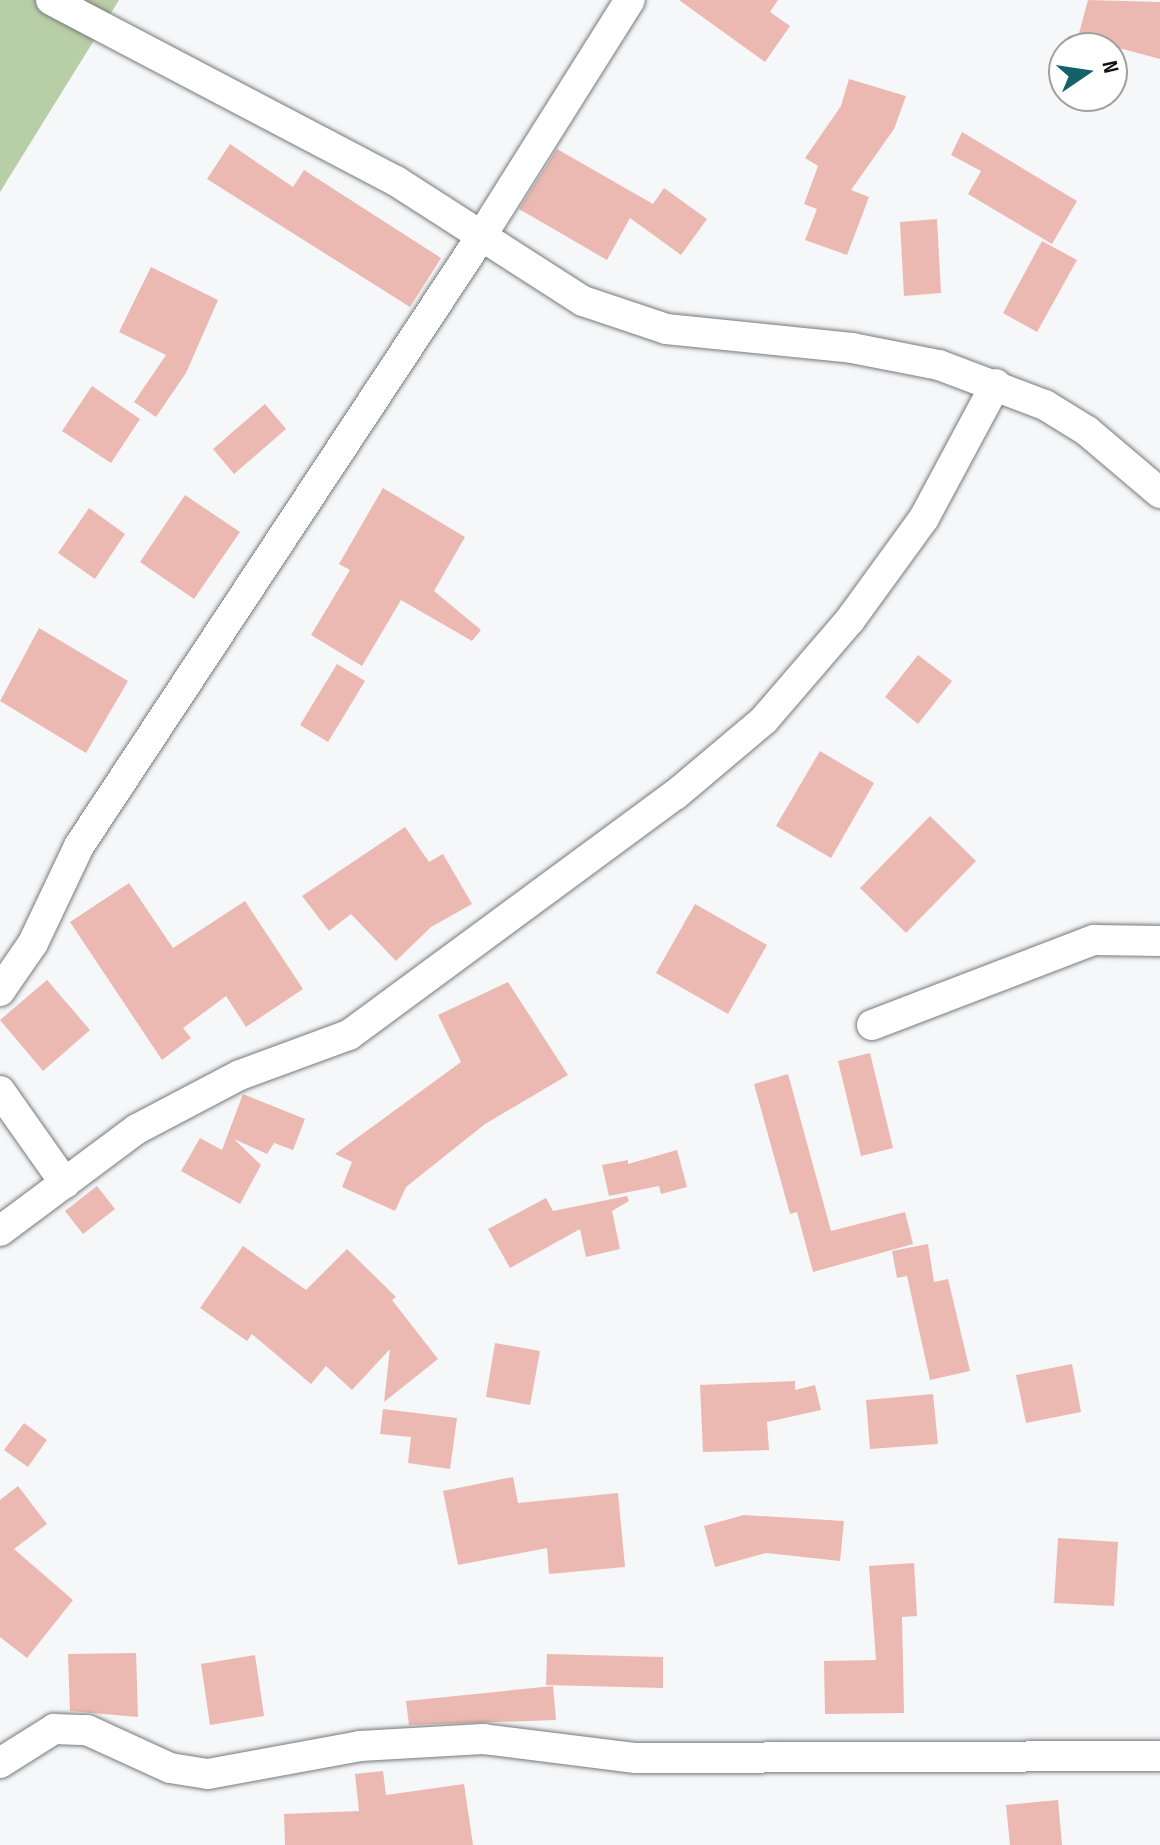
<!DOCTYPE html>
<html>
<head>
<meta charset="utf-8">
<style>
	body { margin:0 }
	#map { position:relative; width:1160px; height:1845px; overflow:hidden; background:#f5f7f9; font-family:"Sofia Sans Condensed",sans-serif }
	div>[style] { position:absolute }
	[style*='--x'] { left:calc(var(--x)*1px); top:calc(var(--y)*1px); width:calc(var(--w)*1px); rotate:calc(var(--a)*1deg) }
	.green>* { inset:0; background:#b8cea7 }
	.building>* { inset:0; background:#ecb9b2 }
	.roads { filter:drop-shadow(0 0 2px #787a7c) drop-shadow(0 0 2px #787a7c) }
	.minor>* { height:30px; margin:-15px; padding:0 15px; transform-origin:15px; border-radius:15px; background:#fff }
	span { translate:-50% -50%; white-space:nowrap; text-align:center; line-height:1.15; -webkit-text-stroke:8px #fff; paint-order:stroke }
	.north { position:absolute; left:1048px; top:32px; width:80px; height:80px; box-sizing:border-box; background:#fff; border:2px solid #9f9f9f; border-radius:50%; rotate:77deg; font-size:22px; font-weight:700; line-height:32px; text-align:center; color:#0f1010 }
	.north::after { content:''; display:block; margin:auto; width:28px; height:36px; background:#13626a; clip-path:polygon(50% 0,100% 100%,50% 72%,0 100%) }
</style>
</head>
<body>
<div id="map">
	<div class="green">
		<i style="clip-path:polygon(0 0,119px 0,0 192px)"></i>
	</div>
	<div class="building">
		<i style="clip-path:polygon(679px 0,778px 0,770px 12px,790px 26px,765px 62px)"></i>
		<i style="clip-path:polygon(1088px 0,1160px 2px,1160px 59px,1078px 37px)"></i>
		<i style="clip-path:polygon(849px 79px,906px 96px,894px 129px,851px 190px,869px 197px,847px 255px,805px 240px,817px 209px,804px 204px,818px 166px,805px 158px,841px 106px)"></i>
		<i style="clip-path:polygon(962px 132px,1077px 201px,1052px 244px,968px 194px,981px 171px,951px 155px)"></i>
		<i style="clip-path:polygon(230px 144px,293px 187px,304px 170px,441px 258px,410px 307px,207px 179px)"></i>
		<i style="clip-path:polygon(557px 149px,653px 204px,664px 188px,707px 219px,681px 255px,630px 218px,607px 260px,519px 209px)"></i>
		<i style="clip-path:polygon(937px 219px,941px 293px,904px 296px,900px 222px)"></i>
		<i style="clip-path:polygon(1042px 241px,1077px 260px,1037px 332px,1003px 313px)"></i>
		<i style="clip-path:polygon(151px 267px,218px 300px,186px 373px,156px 417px,134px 402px,166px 355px,119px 332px)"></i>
		<i style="clip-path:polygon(92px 386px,140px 419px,111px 463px,62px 431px)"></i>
		<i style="clip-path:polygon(265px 404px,286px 429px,234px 474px,213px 449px)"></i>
		<i style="clip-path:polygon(383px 488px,465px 537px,434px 591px,481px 630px,472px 641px,401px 600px,362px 666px,311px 635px,350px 570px,339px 564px)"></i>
		<i style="clip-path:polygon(185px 495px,240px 532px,194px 599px,140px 562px)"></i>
		<i style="clip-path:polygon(89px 508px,125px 534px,95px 579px,58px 553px)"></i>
		<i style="clip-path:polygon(39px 628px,128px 681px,86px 753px,0 701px)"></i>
		<i style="clip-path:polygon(918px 655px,952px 681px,918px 724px,885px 697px)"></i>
		<i style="clip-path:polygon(337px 664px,365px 681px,328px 742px,300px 725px)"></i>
		<i style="clip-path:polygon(820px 751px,874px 783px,831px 858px,776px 826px)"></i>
		<i style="clip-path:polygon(930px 816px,976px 861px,906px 933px,860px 888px)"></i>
		<i style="clip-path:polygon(405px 827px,429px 862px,443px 854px,472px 904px,431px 927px,396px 961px,351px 914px,329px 931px,302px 896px)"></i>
		<i style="clip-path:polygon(129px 883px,173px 948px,245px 901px,303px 989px,246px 1027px,226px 996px,183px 1028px,191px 1038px,162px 1060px,70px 922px)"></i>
		<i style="clip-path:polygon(695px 904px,767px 945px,728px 1014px,656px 973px)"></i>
		<i style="clip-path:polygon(47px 980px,90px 1030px,43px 1071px,0 1020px)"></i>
		<i style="clip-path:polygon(508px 982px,568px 1075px,485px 1124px,406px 1187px,395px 1211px,342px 1187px,352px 1162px,335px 1154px,461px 1062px,438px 1015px)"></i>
		<i style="clip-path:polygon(870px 1053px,893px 1148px,861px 1156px,838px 1061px)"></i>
		<i style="clip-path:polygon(788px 1074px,831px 1231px,905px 1212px,913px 1244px,813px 1272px,797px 1212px,790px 1214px,754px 1084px)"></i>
		<i style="clip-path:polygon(243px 1094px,305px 1119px,293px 1150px,274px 1143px,267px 1154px,234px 1139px,261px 1165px,240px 1204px,181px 1171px,200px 1138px,222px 1150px)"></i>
		<i style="clip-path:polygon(677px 1150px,687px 1187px,661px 1194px,659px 1186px,609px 1196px,602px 1165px,628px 1160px,628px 1164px)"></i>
		<i style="clip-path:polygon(97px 1186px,115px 1209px,83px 1234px,65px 1211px)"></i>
		<i style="clip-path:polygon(627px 1196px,629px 1201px,612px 1211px,620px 1249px,586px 1257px,580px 1229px,510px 1268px,488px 1229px,546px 1198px,553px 1211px)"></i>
		<i style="clip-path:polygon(928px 1244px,934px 1282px,948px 1279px,970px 1371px,930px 1380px,907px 1276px,897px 1278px,892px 1251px)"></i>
		<i style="clip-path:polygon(243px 1246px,306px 1290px,347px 1249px,396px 1297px,392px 1300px,438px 1359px,384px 1402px,390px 1349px,352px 1390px,326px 1366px,311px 1384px,252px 1334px,247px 1341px,200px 1308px)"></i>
		<i style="clip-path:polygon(495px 1343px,540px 1351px,530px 1405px,486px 1397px)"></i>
		<i style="clip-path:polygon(1072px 1364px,1081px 1412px,1026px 1423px,1016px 1375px)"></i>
		<i style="clip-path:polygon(795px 1381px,795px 1390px,815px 1385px,821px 1410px,767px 1422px,769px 1450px,703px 1452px,700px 1385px)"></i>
		<i style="clip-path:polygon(933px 1394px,938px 1444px,870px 1449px,866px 1400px)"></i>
		<i style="clip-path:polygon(383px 1409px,457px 1418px,450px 1469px,408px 1463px,411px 1437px,380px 1434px)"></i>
		<i style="clip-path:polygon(24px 1423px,47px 1440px,28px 1467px,4px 1450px)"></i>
		<i style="clip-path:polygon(513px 1477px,518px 1503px,618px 1493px,625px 1567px,549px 1574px,547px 1548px,458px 1565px,443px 1491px)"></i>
		<i style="clip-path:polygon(18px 1486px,47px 1524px,14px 1549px,73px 1600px,27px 1658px,0 1637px,0 1500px)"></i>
		<i style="clip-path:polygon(744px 1515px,844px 1521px,840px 1561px,766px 1553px,715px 1567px,704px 1526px)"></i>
		<i style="clip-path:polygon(1058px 1538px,1118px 1542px,1114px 1606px,1054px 1603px)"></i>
		<i style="clip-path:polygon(914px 1563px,917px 1616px,902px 1617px,904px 1713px,825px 1714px,824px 1661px,876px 1660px,869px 1566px)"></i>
		<i style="clip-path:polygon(136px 1653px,138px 1717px,70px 1711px,68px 1654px)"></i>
		<i style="clip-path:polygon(547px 1654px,663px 1657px,663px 1688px,546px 1685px)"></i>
		<i style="clip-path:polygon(255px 1655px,264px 1716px,210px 1725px,201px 1664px)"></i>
		<i style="clip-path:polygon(553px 1686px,556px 1720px,409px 1725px,406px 1701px)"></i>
		<i style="clip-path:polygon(383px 1771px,386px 1795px,464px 1784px,473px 1845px,285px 1845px,284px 1814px,359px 1811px,355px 1774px)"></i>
		<i style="clip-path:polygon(1058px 1800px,1062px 1845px,1010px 1845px,1006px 1805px)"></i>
	</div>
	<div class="roads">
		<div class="minor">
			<i style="--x:51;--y:0;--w:390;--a:27.7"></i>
			<i style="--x:396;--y:181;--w:222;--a:32.7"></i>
			<i style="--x:583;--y:301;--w:88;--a:18.6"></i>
			<i style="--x:666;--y:329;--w:187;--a:5.8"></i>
			<i style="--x:852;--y:348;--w:89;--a:11.1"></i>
			<i style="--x:939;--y:365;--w:113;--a:20.7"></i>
			<i style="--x:1045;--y:405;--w:49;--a:31.8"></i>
			<i style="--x:1087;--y:431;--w:96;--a:40.3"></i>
			<i style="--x:0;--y:991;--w:58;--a:-55.5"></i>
			<i style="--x:33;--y:943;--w:107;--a:-64.6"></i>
			<i style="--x:79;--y:846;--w:728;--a:-56.59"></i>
			<i style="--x:480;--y:238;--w:281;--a:-57.8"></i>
			<i style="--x:872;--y:1025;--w:238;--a:-21"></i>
			<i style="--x:1094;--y:940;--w:66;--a:0.9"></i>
			<i style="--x:0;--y:1091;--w:113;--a:54.8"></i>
			<i style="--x:0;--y:1231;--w:171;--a:-36.7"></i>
			<i style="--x:137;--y:1129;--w:116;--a:-27.7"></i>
			<i style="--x:240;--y:1075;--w:116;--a:-20.2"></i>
			<i style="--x:349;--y:1035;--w:405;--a:-36.4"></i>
			<i style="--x:675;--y:795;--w:116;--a:-40.1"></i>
			<i style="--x:764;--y:720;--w:132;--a:-49.3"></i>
			<i style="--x:850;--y:620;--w:126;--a:-54"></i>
			<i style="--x:924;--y:518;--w:152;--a:-61.8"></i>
			<i style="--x:0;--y:1763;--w:64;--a:-32.2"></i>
			<i style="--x:54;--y:1729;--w:33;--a:2"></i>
			<i style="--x:87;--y:1730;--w:91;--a:24.6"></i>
			<i style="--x:170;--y:1768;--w:38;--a:9"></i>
			<i style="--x:208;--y:1774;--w:155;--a:-10.4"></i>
			<i style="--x:360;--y:1746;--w:123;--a:-3.3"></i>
			<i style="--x:483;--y:1739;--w:154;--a:7.1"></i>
			<i style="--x:636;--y:1758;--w:524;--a:-0.22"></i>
		</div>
	</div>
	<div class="north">N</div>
</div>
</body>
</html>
